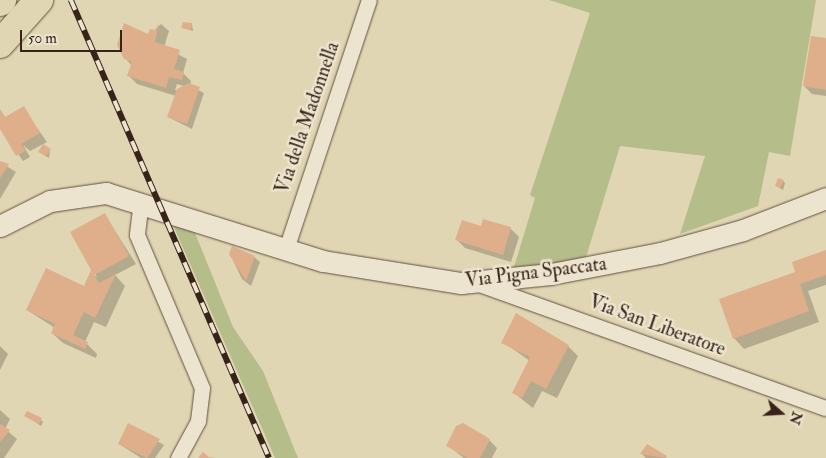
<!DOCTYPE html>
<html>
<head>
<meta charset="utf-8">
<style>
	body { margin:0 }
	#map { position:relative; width:826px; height:458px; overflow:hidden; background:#e1d6b3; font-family:"IM FELL Double Pica",serif }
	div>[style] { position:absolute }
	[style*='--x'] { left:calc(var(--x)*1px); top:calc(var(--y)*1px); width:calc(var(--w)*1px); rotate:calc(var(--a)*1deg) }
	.green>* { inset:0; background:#b5bd8b }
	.shadow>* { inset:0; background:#0003 }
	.building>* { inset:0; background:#dfaf8c }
	.roads { filter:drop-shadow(0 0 1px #625040) drop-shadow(0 0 1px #625040) }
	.street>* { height:15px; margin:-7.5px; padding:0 7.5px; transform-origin:7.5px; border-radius:7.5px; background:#ece4ce }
	.secondary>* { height:21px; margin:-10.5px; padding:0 10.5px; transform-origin:10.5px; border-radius:10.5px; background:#ece4ce }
	.highway>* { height:28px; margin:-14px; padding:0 14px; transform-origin:14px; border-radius:14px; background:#e1d6b3 }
	.rail>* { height:5.5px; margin-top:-2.75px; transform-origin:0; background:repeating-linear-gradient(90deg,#ece4ce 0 11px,#37231a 0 22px); box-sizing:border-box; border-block:1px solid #37231a }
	span { translate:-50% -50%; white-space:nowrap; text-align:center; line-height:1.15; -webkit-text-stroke:5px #ece4ce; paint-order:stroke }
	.street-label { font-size:19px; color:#37231a }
	.north { position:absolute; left:756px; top:388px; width:50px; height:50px; -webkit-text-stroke:4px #ece4ce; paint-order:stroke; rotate:109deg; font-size:14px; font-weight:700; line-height:20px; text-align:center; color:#37231a }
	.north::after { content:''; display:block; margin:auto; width:18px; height:22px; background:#37231a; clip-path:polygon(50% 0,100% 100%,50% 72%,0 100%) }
	.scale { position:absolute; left:20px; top:30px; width:102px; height:22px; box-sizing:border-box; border:2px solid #37231a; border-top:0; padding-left:6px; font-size:15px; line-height:18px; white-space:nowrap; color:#37231a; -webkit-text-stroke:4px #ece4ce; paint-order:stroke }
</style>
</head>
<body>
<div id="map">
	<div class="green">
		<i style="clip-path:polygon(549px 0,816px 0,790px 156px,769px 152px,758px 206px,680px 234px,705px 156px,620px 146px,584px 264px,514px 267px,535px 198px,530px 195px,590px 13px)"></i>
		<i style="clip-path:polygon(169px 216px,191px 223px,233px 327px,263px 371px,298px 458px,275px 458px)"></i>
	</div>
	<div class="shadow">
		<i style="clip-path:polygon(evenodd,161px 24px,169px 31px,164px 47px,187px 59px,183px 73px,191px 81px,190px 86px,204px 93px,192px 129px,168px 117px,176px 96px,137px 84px,129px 76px,132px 66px,125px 58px,161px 24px,177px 84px,184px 86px,182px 93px,175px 90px,177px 84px)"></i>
		<i style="clip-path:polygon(192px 24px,193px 31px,183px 28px)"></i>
		<i style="clip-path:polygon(826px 39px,826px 96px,812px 94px,804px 86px)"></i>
		<i style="clip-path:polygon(23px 108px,47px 142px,30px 151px,23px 145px,30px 157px,23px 161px,0 127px,0 110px,6px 118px)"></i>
		<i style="clip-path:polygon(50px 150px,49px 158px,42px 154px)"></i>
		<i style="clip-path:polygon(0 162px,16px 172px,0 199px)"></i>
		<i style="clip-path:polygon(783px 181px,785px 183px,783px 190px,776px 186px)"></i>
		<i style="clip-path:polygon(105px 215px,136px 264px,115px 275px,125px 286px,106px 327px,94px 322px,85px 342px,97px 354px,96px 358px,63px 343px,52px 333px,55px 328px,27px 310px,84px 288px,91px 273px,97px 277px,72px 233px)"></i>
		<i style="clip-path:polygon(484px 221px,511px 229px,519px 237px,511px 262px,465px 248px,457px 240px,482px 227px)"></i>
		<i style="clip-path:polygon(826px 251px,826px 285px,808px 291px,819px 322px,744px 349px,734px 338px)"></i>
		<i style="clip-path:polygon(230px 254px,254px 257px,260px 262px,251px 286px,242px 279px)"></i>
		<i style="clip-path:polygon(503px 342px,568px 346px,578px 356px,557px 398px,542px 391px,533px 408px,514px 393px,530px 361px)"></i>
		<i style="clip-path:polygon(0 346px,8px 354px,0 370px)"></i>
		<i style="clip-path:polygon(0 410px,10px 419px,5px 429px,17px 439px,4px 458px,0 458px)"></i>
		<i style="clip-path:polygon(26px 416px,41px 420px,43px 422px,41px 426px)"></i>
		<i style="clip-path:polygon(129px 425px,164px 445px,155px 458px,141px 458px,119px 444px)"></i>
		<i style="clip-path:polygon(489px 440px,497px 448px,492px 458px,464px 458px,447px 445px)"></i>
		<i style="clip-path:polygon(648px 446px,667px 458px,646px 458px,642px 454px)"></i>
	</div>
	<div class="building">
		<i style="clip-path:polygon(159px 21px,155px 42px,180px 50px,174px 69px,184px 72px,182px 80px,169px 77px,166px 88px,127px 76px,132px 62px,124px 59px,117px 45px,124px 23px,148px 34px,150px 29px,156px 30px)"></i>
		<i style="clip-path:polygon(183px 22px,192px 23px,191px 30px,181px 28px)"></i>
		<i style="clip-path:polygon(811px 36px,826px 38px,826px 90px,803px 86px)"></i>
		<i style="clip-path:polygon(189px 83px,200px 87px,187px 124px,167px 117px,177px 89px)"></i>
		<i style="clip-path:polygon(24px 106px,40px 133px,21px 144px,25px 151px,16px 156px,0 129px,0 109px,5px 117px)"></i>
		<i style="clip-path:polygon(43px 144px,51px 149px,46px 156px,38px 152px)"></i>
		<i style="clip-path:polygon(0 161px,9px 164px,0 178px)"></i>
		<i style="clip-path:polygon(778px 178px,784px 180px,780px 188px,775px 186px)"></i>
		<i style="clip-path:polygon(105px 213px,129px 256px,94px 275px,99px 283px,116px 274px,95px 318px,84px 312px,73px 335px,88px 342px,85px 349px,51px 333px,55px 324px,26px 310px,46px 268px,84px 286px,91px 270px,70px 232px)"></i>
		<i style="clip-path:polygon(483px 219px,511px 227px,503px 255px,455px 240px,462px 220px,481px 226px)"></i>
		<i style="clip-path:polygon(232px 246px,255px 256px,246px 281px,229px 254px)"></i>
		<i style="clip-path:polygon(826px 250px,826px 275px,800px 284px,809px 311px,733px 339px,719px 299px,795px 272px,792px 262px)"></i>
		<i style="clip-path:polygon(516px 313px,569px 345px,546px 389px,531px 381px,522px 398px,512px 393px,530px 357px,501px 343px)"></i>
		<i style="clip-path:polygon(27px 411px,42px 418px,39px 424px,24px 416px)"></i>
		<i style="clip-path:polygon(128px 423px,160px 439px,147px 458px,118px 444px)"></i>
		<i style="clip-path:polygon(463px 423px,490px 439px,480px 458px,468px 458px,446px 446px,456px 426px)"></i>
		<i style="clip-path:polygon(0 424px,10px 430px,0 442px)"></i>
		<i style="clip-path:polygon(647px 444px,667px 456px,665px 458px,640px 454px)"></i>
		<i style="clip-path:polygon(203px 452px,209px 457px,216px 458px,198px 458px)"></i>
	</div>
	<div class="roads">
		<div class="street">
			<i style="--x:141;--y:201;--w:34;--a:97"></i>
			<i style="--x:137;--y:235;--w:166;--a:67"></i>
			<i style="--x:202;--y:388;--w:33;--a:97"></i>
			<i style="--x:198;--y:421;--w:42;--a:118.4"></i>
			<i style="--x:286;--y:249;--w:262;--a:-71.6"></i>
			<i style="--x:479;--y:284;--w:368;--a:19.7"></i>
		</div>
		<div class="secondary">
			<i style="--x:0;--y:226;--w:56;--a:-26.6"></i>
			<i style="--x:50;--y:201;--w:57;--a:-8.1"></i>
			<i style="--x:106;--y:193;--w:227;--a:17.4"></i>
			<i style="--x:323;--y:261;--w:140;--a:9.1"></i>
			<i style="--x:461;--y:283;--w:90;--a:-5.7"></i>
			<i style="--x:551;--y:274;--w:111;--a:-10.9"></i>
			<i style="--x:660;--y:253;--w:86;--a:-15.5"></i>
			<i style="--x:743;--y:230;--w:89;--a:-21.1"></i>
		</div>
		<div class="highway">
			<i style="--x:0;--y:2;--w:3;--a:-45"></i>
			<i style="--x:0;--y:44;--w:59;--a:-48.4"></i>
		</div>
	</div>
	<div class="rail">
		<i style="--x:71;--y:0;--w:499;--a:66.6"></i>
	</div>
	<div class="street-label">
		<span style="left:308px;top:118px;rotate:-71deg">Via della Madonnella</span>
		<span style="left:536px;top:273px;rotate:-7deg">Via Pigna Spaccata</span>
		<span style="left:657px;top:326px;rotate:20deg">Via San Liberatore</span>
	</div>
	<div class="north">N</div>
	<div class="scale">50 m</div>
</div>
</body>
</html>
